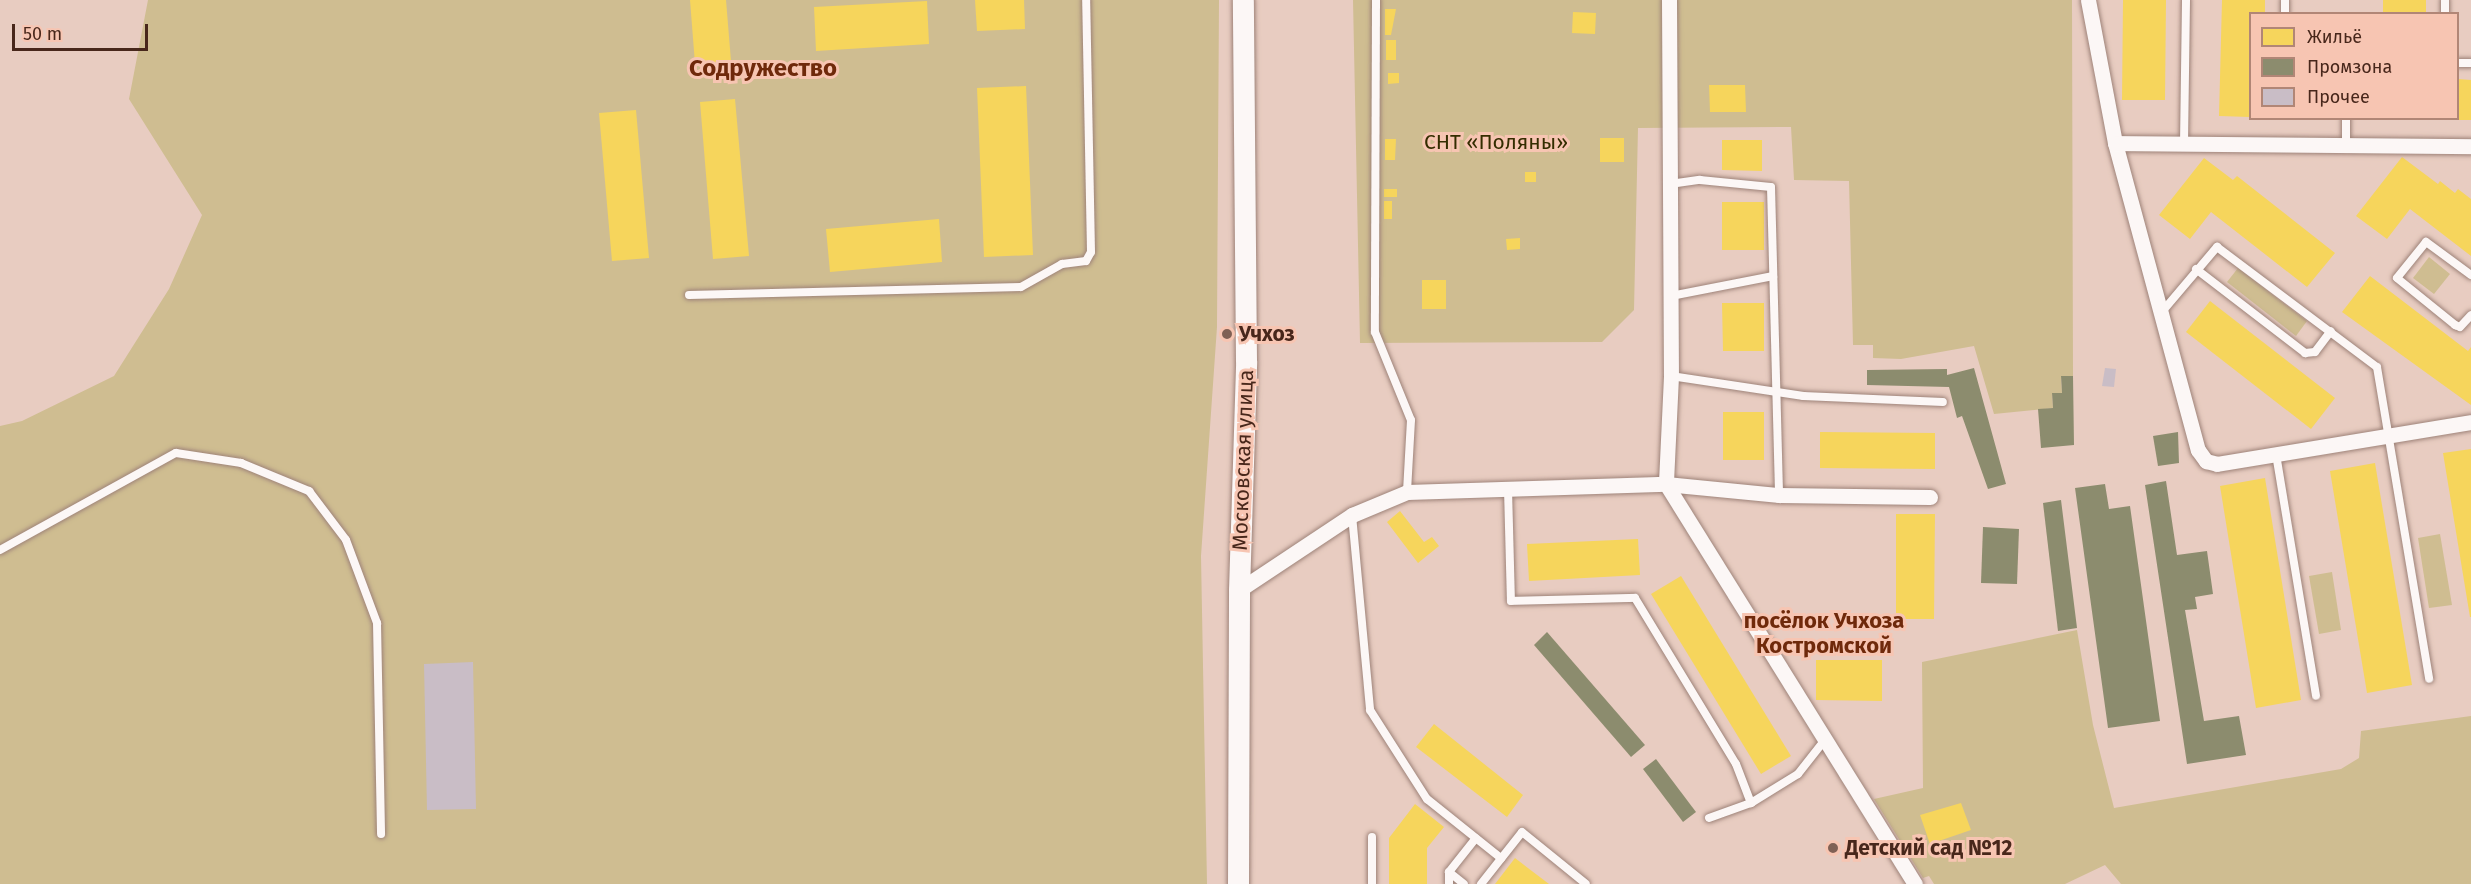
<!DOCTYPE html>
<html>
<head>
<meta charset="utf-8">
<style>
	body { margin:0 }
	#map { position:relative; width:2471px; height:884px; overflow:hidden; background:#e8ccc1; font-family:"Fira Sans",sans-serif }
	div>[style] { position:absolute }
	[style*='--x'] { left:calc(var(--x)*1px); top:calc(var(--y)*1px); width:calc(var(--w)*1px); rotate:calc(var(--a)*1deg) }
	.green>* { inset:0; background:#cfbd91 }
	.homes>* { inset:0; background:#f6d55c }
	.industry>* { inset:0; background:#8c8c6e }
	.building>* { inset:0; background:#c9bdc6 }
	.roads { filter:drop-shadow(0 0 2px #9e8379) drop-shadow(0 0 2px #9e8379) }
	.lane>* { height:8px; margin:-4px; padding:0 4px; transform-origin:4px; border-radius:4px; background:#fcf7f6 }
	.street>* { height:15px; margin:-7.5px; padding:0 7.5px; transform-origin:7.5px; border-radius:7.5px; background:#fcf7f6 }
	.secondary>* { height:21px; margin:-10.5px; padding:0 10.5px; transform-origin:10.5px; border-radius:10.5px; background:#fcf7f6 }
	.dots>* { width:16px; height:16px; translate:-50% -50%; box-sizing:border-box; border:3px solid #f7c5b2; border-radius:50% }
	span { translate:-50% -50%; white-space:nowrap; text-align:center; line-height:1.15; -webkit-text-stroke:6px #f7c5b2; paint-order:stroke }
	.park-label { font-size:21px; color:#342d00 }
	.poi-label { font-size:21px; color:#48271b; font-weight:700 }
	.left { translate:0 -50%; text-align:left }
	.street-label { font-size:21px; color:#48271b }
	.neighbourhood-label { font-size:22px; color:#6f290b; font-weight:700 }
	.quarter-label { font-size:24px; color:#6f290b; font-weight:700 }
	.legend { position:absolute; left:2249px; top:12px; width:210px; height:108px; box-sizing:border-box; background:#f7c5b2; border:2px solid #b18676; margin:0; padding:8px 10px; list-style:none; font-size:18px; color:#48271b }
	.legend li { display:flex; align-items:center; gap:12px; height:30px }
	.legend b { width:30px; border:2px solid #b18676 }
	.scale { position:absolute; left:12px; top:24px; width:136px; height:27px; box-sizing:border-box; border:3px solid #48271b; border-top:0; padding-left:8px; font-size:18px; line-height:21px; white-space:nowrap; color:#48271b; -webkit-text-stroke:4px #f7c5b2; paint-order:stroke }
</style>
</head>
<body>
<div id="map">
	<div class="green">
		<i style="clip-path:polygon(148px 0,1219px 0,1217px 327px,1201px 556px,1207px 884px,0 884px,0 426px,22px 421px,114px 376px,169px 289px,202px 215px,129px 99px)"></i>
		<i style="clip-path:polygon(1353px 0,2072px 0,2073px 376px,2061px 377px,2062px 393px,2052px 394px,2053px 408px,1994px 414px,1974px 346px,1901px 359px,1873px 358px,1873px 345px,1853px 345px,1849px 181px,1794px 180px,1791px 127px,1638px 128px,1634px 310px,1602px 342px,1360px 343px)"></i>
		<i style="clip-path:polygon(2429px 257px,2450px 274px,2434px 294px,2413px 278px)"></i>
		<i style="clip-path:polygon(2238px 268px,2307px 321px,2296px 336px,2227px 282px)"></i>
		<i style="clip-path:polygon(2440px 534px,2452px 605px,2429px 608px,2418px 538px)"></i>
		<i style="clip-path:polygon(2332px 572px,2341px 630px,2319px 634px,2309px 576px)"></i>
		<i style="clip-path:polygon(2077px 630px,2093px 725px,2114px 808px,2341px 769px,2359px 758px,2361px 731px,2471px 716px,2471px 884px,2121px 884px,2105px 865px,2065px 884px,1934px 884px,1929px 876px,1923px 878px,1874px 799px,1923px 788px,1922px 662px)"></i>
	</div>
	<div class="homes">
		<i style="clip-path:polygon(690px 0,726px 0,731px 61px,695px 64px)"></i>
		<i style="clip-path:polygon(975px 0,1024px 0,1025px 29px,977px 31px)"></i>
		<i style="clip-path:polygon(2123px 0,2166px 0,2165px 100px,2122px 100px)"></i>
		<i style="clip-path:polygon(2222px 0,2265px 0,2265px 14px,2250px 14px,2250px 117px,2219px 116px)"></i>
		<i style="clip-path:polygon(2383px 0,2426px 0,2426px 14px,2383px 14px)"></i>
		<i style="clip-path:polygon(927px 1px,929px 44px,816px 51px,814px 7px)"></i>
		<i style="clip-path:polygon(1385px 9px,1396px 9px,1391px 35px,1385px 35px)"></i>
		<i style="clip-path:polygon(1573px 12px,1596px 13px,1595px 34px,1572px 33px)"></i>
		<i style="clip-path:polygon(1386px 40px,1396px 40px,1396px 60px,1386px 60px)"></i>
		<i style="clip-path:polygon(1388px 73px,1399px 73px,1399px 83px,1388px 84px)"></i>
		<i style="clip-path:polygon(2458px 79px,2471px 80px,2471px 120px,2458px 120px)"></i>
		<i style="clip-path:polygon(1709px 85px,1745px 85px,1746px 112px,1710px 112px)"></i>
		<i style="clip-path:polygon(1026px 86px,1033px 255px,984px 257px,977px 88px)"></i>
		<i style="clip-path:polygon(735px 99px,749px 256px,713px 259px,700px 102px)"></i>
		<i style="clip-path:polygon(636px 110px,649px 258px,612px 261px,599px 113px)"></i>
		<i style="clip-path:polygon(1600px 138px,1624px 138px,1624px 162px,1600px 162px)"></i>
		<i style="clip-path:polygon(1385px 139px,1396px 139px,1395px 160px,1385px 160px)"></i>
		<i style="clip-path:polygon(1722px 140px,1762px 140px,1762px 171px,1722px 170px)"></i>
		<i style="clip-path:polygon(2402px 157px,2438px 184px,2440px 181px,2455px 193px,2458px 189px,2471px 199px,2471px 256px,2410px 209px,2387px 239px,2356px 216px)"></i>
		<i style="clip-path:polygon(2204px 158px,2233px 180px,2237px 176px,2335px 253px,2307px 287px,2211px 212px,2190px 239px,2159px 215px)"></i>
		<i style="clip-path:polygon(1525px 172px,1536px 172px,1536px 182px,1525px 182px)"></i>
		<i style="clip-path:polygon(1384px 189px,1397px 189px,1397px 197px,1384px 197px)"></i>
		<i style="clip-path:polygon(1384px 201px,1392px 201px,1392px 219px,1384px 219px)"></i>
		<i style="clip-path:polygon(1722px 202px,1764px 202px,1764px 250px,1722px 250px)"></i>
		<i style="clip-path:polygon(939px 219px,942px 262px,830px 272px,826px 229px)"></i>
		<i style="clip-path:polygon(1520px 238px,1520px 249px,1507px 250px,1506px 239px)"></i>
		<i style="clip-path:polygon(2370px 276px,2468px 351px,2471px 347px,2471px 405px,2342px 312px)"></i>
		<i style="clip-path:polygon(1422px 280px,1446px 280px,1446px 309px,1422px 309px)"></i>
		<i style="clip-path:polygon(2210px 301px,2335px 398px,2311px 429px,2186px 332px)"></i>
		<i style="clip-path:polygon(1722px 303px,1764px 303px,1764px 351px,1723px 351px)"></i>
		<i style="clip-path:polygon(1723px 412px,1764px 412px,1764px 460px,1723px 460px)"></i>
		<i style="clip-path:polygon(1820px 432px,1935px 433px,1935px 469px,1820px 468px)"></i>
		<i style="clip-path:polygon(2471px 449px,2471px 617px,2470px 617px,2443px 453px)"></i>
		<i style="clip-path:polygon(2375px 463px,2412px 685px,2367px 693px,2330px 471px)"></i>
		<i style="clip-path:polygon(2265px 478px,2301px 700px,2256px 708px,2220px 486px)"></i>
		<i style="clip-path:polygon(1400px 511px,1424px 542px,1432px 537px,1439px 546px,1418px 563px,1387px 522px)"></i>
		<i style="clip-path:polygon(1896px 514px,1935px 514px,1934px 619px,1896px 619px)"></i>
		<i style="clip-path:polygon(1638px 539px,1640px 575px,1529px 581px,1527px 544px)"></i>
		<i style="clip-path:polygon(1681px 576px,1791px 756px,1761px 774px,1651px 594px)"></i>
		<i style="clip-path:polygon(1816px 660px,1882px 660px,1882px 701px,1816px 700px)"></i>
		<i style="clip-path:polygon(1434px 724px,1523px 795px,1507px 817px,1416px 747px)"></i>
		<i style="clip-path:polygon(1961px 803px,1971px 830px,1930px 844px,1920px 815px)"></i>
		<i style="clip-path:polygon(1415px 804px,1444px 827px,1427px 848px,1427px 884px,1389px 884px,1389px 838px)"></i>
		<i style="clip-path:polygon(1515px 858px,1549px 884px,1495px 884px)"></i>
	</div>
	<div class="industry">
		<i style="clip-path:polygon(1974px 368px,2006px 484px,1988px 489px,1962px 416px,1957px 418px,1949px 387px,1867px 385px,1867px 370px,1947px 369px,1947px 375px)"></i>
		<i style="clip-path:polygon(2061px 376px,2073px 376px,2074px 445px,2041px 448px,2038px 409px,2053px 408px,2052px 393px,2062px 393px)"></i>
		<i style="clip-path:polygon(2178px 432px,2179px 463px,2158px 466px,2153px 436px)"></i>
		<i style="clip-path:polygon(2166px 481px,2177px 555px,2207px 551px,2213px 594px,2195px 597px,2197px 609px,2185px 610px,2204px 721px,2239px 716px,2246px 755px,2187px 764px,2145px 485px)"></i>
		<i style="clip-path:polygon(2105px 484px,2109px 509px,2130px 506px,2160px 721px,2108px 728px,2075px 488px)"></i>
		<i style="clip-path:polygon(2061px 500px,2077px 628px,2058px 631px,2043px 503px)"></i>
		<i style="clip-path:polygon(1983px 527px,2019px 529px,2017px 584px,1981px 583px)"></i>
		<i style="clip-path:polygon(1547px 632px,1645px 745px,1631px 757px,1534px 645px)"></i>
		<i style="clip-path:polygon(1656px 759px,1696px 812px,1683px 822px,1643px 769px)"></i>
	</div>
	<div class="building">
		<i style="clip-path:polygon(2105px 368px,2116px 369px,2114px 387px,2102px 386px)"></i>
		<i style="clip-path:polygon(473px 662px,476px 809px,427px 810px,424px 664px)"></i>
	</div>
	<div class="roads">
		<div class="lane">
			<i style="--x:1376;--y:0;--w:332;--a:90.2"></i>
			<i style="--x:1375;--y:332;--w:95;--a:67.8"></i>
			<i style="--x:1411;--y:420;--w:72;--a:93.2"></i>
			<i style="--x:2285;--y:14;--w:14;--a:-90"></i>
			<i style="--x:2445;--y:14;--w:14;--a:-90"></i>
			<i style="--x:2458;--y:63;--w:13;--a:0"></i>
			<i style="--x:2184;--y:144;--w:144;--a:-89.2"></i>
			<i style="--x:2346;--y:145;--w:27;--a:-90"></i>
			<i style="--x:1670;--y:184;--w:30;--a:-8"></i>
			<i style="--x:1700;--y:180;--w:71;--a:5.6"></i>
			<i style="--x:1771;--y:187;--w:308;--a:88.5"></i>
			<i style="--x:2196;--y:269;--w:138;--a:37.6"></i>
			<i style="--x:2305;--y:353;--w:10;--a:-6"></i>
			<i style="--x:2315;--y:352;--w:26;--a:-53"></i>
			<i style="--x:2471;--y:275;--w:56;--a:-143.7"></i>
			<i style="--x:2426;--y:242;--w:46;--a:128.9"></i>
			<i style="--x:2397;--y:278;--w:75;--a:39"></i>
			<i style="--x:2455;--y:325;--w:5;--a:22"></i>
			<i style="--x:2460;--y:327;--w:16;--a:-47"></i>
			<i style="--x:689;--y:295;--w:332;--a:-1.4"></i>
			<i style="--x:1021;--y:287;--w:47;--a:-29.3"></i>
			<i style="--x:1062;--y:264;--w:24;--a:-7"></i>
			<i style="--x:1086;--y:261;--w:10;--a:-61"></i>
			<i style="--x:1091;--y:252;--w:252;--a:-91.1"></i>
			<i style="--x:1671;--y:296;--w:104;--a:-11.1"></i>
			<i style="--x:2161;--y:313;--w:87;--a:-49.7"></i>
			<i style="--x:2217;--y:247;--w:200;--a:36.9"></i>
			<i style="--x:2377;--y:367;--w:316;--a:80.5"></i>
			<i style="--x:1671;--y:376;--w:134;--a:8.6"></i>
			<i style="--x:1803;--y:396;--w:140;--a:2.5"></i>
			<i style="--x:2276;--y:454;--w:245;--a:80.6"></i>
			<i style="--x:1508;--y:489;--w:112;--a:88.5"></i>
			<i style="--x:1511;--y:601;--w:124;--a:-1.4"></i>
			<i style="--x:1635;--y:598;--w:194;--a:58.7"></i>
			<i style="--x:1736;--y:764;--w:42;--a:69"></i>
			<i style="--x:1352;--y:515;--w:196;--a:84.7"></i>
			<i style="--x:1370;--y:710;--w:106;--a:57.4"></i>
			<i style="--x:1427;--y:799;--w:95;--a:38.6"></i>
			<i style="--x:0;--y:550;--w:201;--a:-28.9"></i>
			<i style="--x:176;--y:453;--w:66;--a:8.7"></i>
			<i style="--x:241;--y:463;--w:74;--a:22.4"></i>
			<i style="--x:309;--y:491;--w:61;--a:52.9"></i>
			<i style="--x:346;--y:540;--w:89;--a:69.5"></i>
			<i style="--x:377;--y:623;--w:211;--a:88.9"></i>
			<i style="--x:1709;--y:818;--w:45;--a:-19.7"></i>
			<i style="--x:1751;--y:803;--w:55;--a:-31.7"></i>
			<i style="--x:1798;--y:774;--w:42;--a:-51.8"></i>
			<i style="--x:1449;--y:872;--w:19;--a:39"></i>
			<i style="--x:1372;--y:884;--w:47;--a:-90"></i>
			<i style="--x:1449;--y:884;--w:12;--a:-90"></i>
			<i style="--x:1449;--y:872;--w:43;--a:-51.5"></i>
			<i style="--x:1481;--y:884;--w:66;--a:-51.7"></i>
			<i style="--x:1522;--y:832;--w:82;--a:39.1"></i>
		</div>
		<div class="street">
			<i style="--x:1669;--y:0;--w:376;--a:89.7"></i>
			<i style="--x:1671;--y:376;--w:108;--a:92.7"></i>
			<i style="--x:1666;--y:484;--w:471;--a:58.1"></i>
			<i style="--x:2088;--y:0;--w:146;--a:79.3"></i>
			<i style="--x:2115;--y:143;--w:318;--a:74.9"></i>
			<i style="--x:2198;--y:450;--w:14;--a:54"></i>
			<i style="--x:2206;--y:461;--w:11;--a:15"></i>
			<i style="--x:2217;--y:464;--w:257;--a:-9.4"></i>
			<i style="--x:2115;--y:143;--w:356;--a:0.5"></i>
			<i style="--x:1239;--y:590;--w:136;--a:-33.6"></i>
			<i style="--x:1352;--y:515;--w:60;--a:-22.7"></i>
			<i style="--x:1407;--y:492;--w:259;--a:-1.8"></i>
			<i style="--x:1666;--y:484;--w:114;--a:5.6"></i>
			<i style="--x:1779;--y:495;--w:151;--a:0.8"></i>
		</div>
		<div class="secondary">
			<i style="--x:1238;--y:884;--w:294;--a:-89.8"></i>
			<i style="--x:1239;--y:590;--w:229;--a:-88.2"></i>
			<i style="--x:1246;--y:361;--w:361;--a:-90.5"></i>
		</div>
	</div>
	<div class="dots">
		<i style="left:1227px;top:334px;background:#806155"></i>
		<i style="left:1833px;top:848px;background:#806155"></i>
	</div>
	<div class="park-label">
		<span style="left:1496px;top:142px">СНТ «Поляны»</span>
	</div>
	<div class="poi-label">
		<span class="left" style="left:1239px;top:334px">Учхоз</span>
		<span class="left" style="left:1845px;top:848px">Детский сад №12</span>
	</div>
	<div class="street-label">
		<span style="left:1243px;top:460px;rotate:-88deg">Московская улица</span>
	</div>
	<div class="neighbourhood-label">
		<span style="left:1824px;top:633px">посёлок Учхоза<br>Костромской</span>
	</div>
	<div class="quarter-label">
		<span style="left:763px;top:69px">Содружество</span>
	</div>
	<ul class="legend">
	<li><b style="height:16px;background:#f6d55c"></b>Жильё</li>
	<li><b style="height:16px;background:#8c8c6e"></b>Промзона</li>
	<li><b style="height:16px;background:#c9bdc6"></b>Прочее</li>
	</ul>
	<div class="scale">50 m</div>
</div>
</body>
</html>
